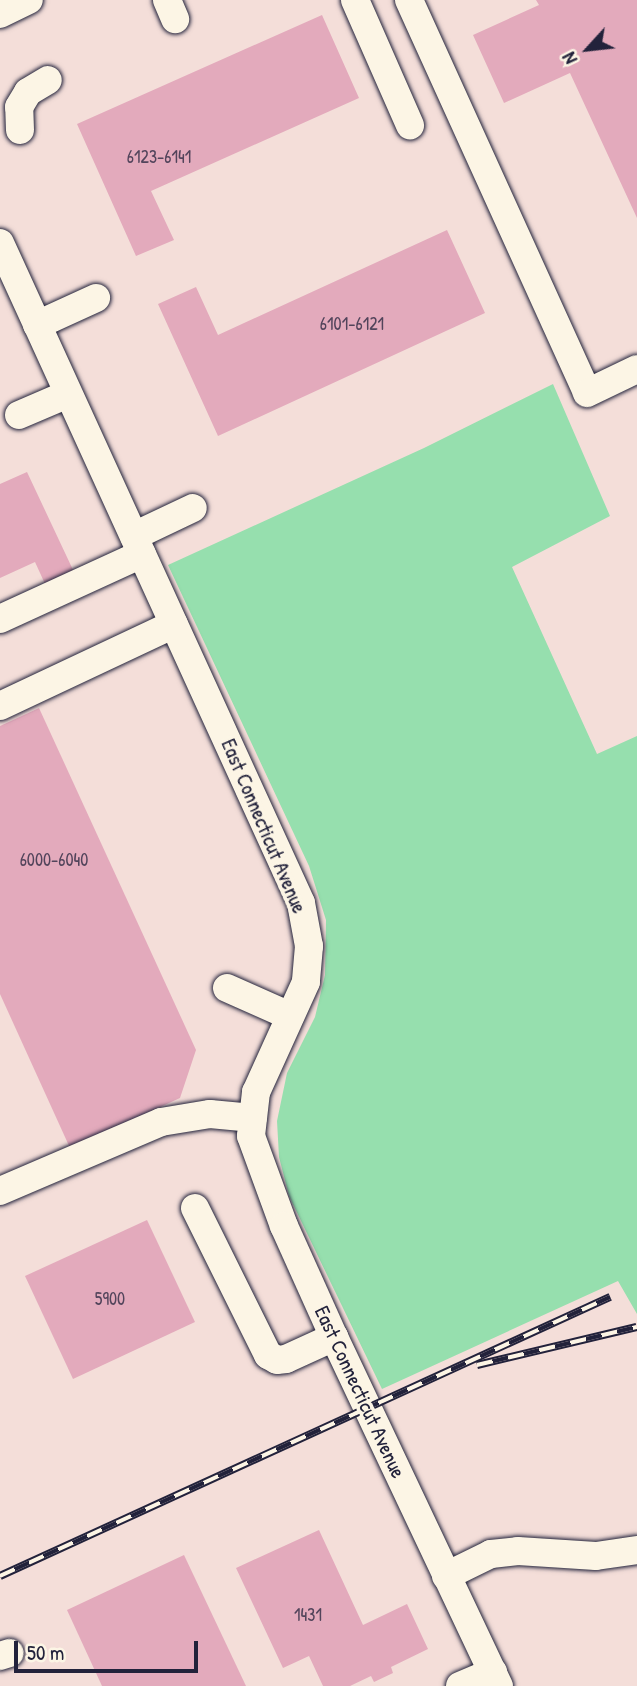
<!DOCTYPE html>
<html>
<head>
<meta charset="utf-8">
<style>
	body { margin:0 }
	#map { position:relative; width:637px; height:1686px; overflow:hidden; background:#fcf5e5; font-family:"Patrick Hand",sans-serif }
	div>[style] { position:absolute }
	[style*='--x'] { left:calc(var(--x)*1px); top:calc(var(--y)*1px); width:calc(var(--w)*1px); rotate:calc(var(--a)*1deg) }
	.built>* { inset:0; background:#f4ded9 }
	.green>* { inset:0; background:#96dfae }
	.building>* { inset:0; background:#e3aabc }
	.roads { filter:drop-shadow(0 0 2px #22223b) drop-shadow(0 0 2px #22223b) }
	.minor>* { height:28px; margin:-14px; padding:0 14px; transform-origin:14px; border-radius:14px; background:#fcf5e5 }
	.rail>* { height:8px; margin-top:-4px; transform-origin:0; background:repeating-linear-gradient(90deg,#fcf5e5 0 16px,#22223b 0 32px); box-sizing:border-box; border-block:2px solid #22223b }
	span { translate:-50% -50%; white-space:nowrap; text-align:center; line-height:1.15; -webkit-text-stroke:7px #fcf5e5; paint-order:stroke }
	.number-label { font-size:18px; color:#52445b }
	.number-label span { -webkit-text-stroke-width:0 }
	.street-label { font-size:21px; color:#22223b }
	.north { position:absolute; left:553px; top:14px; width:70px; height:70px; -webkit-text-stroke:5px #fcf5e5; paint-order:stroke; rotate:243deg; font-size:19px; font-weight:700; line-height:28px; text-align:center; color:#22223b }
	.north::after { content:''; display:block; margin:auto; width:24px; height:32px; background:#22223b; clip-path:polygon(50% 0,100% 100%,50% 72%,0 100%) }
	.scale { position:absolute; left:14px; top:1641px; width:184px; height:32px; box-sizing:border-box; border:4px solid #22223b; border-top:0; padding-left:9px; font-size:21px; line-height:24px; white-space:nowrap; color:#22223b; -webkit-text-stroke:5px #fcf5e5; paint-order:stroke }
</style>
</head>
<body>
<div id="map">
	<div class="built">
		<i style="clip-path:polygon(0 0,637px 0,637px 1686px,0 1686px)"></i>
	</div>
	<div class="green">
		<i style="clip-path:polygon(553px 384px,610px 516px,512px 567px,597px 754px,637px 736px,637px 1314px,618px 1281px,382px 1389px,289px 1196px,279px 1157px,277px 1121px,287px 1073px,315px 1017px,325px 975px,326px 920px,309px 866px,168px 565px,424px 448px)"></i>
	</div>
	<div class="building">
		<i style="clip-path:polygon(536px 0,637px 0,637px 218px,570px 73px,504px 103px,473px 35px,539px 5px)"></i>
		<i style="clip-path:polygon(322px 15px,359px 98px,151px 191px,174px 240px,136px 256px,77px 124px)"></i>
		<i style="clip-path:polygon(447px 230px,485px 313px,218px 436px,158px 304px,196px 287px,218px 335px)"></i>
		<i style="clip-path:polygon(27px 472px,74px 572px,46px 586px,35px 562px,0 578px,0 484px)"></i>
		<i style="clip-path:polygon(39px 708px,196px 1050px,180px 1098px,70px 1148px,0 994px,0 726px)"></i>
		<i style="clip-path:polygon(147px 1220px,195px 1322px,73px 1379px,25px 1276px)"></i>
		<i style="clip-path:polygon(319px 1530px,363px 1625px,407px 1604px,428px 1649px,391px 1667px,393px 1673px,374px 1682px,371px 1676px,350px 1686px,323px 1686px,309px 1656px,283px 1668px,236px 1568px)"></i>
		<i style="clip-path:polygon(184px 1555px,246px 1686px,102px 1686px,67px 1610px)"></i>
	</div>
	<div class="roads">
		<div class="minor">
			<i style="--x:167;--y:0;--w:21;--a:67"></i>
			<i style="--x:355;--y:0;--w:137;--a:66.3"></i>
			<i style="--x:409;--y:0;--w:431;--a:65.6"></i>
			<i style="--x:587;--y:393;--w:55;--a:-25.6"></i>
			<i style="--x:0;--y:14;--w:32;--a:-26"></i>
			<i style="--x:20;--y:130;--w:23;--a:-92"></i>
			<i style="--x:19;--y:107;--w:17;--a:-59"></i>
			<i style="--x:28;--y:92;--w:23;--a:-31"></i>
			<i style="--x:0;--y:243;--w:725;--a:65.48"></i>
			<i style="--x:301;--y:903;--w:44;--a:79.5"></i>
			<i style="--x:309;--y:946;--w:36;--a:95"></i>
			<i style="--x:306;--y:982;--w:121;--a:114.4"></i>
			<i style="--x:256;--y:1092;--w:44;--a:96.5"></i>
			<i style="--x:251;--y:1136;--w:96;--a:69.9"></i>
			<i style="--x:284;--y:1226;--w:122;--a:65.8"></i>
			<i style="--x:334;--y:1337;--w:386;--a:64.7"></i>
			<i style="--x:37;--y:325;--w:65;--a:-24.6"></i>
			<i style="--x:19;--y:415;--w:53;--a:-23.2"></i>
			<i style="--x:134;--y:536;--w:65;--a:-25.4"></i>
			<i style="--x:0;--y:619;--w:156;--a:-24.6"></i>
			<i style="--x:0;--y:706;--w:192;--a:-25.2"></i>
			<i style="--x:227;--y:988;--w:69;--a:24"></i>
			<i style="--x:0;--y:1191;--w:175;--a:-23.2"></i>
			<i style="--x:161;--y:1122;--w:50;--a:-9.3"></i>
			<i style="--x:210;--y:1114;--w:43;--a:5.3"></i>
			<i style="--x:195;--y:1208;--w:164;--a:63.6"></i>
			<i style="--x:268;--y:1355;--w:10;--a:29"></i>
			<i style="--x:277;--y:1360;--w:9;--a:-6"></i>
			<i style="--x:286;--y:1359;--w:53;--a:-24.6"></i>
			<i style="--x:446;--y:1576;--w:50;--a:-26.1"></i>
			<i style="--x:491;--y:1554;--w:27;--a:-6"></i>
			<i style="--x:518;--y:1551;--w:78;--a:3.7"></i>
			<i style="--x:596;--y:1556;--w:41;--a:-8.3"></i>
			<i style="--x:0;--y:1656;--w:10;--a:-17"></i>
			<i style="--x:460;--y:1686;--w:36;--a:-23"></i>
		</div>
	</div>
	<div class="rail">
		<i style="--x:477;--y:1365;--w:164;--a:-13.4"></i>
		<i style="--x:0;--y:1576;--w:671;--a:-24.58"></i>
	</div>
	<div class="number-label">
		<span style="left:159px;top:157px">6123-6141</span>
		<span style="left:352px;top:324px">6101-6121</span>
		<span style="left:54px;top:860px">6000-6040</span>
		<span style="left:110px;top:1299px">5900</span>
		<span style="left:308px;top:1615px">1431</span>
	</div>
	<div class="street-label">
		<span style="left:264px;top:826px;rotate:67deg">East Connecticut Avenue</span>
		<span style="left:360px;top:1392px;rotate:65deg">East Connecticut Avenue</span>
	</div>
	<div class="north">N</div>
	<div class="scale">50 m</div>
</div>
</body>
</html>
